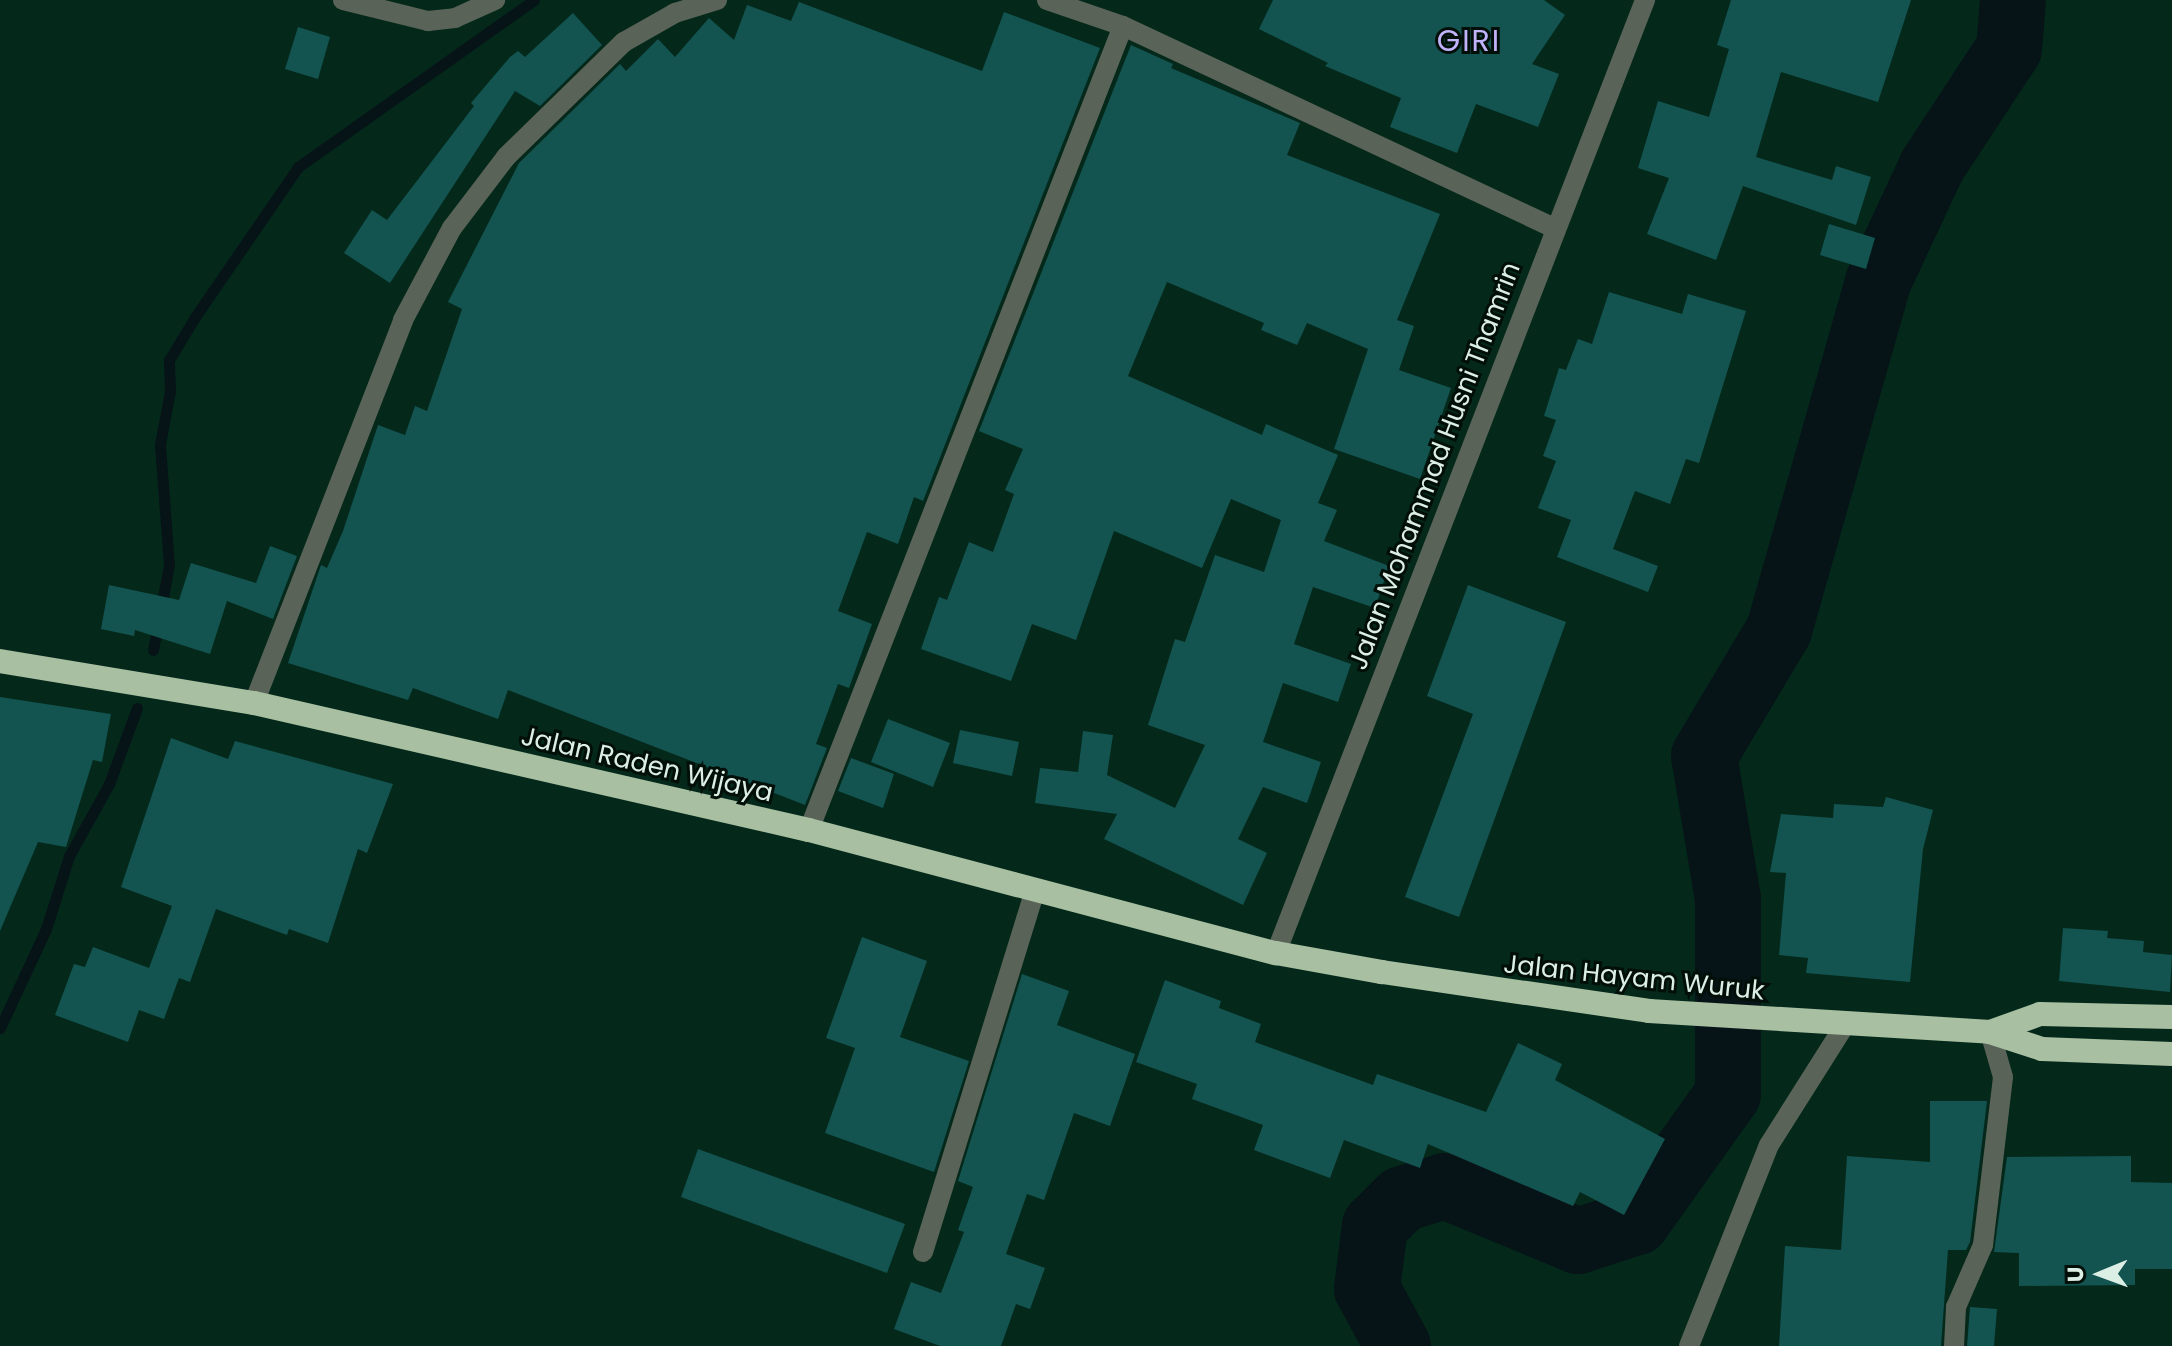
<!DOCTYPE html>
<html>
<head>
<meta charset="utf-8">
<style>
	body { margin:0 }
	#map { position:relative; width:2172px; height:1346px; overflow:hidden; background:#04291b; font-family:Poppins,sans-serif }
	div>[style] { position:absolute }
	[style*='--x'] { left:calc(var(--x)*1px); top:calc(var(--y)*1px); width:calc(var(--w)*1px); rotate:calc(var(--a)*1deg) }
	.stream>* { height:11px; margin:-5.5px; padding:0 5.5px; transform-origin:5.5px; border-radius:5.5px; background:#061417 }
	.river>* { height:66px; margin:-33px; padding:0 33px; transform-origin:33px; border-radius:33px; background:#061417 }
	.building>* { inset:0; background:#135350 }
	.minor>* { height:20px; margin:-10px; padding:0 10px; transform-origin:10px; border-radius:10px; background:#5a6357 }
	.highway>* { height:24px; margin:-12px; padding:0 12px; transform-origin:12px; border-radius:12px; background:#a8bfa1 }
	span { translate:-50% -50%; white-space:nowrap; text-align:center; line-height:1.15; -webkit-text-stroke:6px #020e08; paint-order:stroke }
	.street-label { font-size:26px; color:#dcefe5 }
	.quarter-label { font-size:30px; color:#c0b3fa; letter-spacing:2px }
	.north { position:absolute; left:2060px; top:1234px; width:80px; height:80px; -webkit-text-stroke:6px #020e08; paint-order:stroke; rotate:269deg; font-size:22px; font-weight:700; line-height:32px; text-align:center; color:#dcefe5 }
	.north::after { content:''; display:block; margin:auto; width:28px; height:36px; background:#dcefe5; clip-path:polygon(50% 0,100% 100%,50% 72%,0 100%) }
</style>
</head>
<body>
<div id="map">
	<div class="stream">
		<i style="--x:161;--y:608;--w:44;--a:-79.5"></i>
		<i style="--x:169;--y:565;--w:121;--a:-94.3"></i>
		<i style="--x:160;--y:444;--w:54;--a:-79.3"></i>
		<i style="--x:170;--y:391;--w:31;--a:-92"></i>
		<i style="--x:169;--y:360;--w:50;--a:-58.8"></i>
		<i style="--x:195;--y:317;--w:182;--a:-55.5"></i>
		<i style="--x:298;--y:167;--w:289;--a:-35.3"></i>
		<i style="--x:153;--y:650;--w:25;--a:-79"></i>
		<i style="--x:0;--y:1028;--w:109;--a:-65.1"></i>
		<i style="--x:46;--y:929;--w:77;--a:-72.5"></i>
		<i style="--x:69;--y:856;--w:82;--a:-60.9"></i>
		<i style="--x:109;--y:784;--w:81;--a:-69.8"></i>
	</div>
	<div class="river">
		<i style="--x:1398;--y:1346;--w:65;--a:-118.5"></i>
		<i style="--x:1367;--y:1289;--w:64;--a:-82.8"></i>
		<i style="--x:1375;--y:1226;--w:38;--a:-45"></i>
		<i style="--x:1402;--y:1199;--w:45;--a:-16.8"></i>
		<i style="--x:1445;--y:1186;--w:144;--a:22.5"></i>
		<i style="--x:1578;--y:1241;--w:62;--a:-17.9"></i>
		<i style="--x:1637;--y:1222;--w:157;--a:-54.6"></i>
		<i style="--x:1728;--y:1094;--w:195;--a:-90"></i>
		<i style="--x:1728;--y:899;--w:145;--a:-99.5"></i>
		<i style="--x:1704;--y:756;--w:147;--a:-59.2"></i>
		<i style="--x:1779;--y:630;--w:362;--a:-74.1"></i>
		<i style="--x:1878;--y:282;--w:128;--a:-65"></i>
		<i style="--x:1932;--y:166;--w:140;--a:-56.7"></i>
		<i style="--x:2009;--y:49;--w:49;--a:-85.3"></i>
	</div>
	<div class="building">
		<i style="clip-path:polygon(1273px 0,1544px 0,1565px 15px,1532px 64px,1559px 74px,1538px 127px,1476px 104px,1457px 153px,1390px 127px,1401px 98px,1325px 66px,1328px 63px,1259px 29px)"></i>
		<i style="clip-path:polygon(1731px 0,1911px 0,1878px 102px,1781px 72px,1756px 157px,1832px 180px,1836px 166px,1871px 177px,1856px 225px,1743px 186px,1716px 260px,1647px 234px,1669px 178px,1638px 168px,1658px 101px,1709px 117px,1729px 49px,1717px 45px)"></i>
		<i style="clip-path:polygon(799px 2px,982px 71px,1004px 12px,1100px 48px,923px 501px,914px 497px,898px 544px,867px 532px,838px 611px,872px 624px,849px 688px,838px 684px,816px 744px,827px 748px,805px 805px,508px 690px,498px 719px,413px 688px,408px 700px,288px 663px,321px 565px,327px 568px,343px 531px,378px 425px,405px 435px,415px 406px,427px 411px,462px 309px,448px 302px,519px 163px,620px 64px,626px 71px,658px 39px,675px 57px,709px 18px,734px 40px,747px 5px,791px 21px)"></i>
		<i style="clip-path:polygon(573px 13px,602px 45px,540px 106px,515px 91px,390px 283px,344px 253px,372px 210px,387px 220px,474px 106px,471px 103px,510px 57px,518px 51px,525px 57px)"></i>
		<i style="clip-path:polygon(298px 27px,330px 37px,318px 79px,285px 69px)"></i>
		<i style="clip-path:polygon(1131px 45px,1173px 64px,1171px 68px,1300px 123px,1287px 155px,1440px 214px,1397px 320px,1414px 326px,1399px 370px,1451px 388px,1420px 479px,1334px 449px,1368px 349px,1307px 323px,1297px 345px,1261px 330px,1264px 323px,1167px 282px,1128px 376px,1262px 435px,1266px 424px,1338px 455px,1318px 503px,1337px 510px,1324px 541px,1389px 566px,1375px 608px,1313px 587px,1294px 644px,1351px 664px,1338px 702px,1283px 683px,1263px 742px,1321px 762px,1307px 803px,1263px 787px,1238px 839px,1267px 853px,1243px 905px,1104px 839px,1117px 814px,1035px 803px,1040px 768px,1078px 772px,1083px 731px,1113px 735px,1107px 775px,1175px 808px,1205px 745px,1148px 725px,1175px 639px,1185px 642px,1215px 555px,1264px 572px,1281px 520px,1231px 499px,1202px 568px,1114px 531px,1076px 640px,1032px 624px,1011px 681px,921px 649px,939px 597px,947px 600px,969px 542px,993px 552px,1014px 494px,1005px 490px,1023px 449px,979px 431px)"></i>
		<i style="clip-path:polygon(1829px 224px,1875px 238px,1866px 269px,1820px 255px)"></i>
		<i style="clip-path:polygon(1609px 292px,1682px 314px,1688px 294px,1746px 311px,1699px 463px,1686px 459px,1670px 504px,1635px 491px,1613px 549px,1658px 566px,1648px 592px,1557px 557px,1571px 520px,1538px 508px,1556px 461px,1543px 456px,1556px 420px,1544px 416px,1559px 368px,1566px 370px,1578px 339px,1592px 344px)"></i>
		<i style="clip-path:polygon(270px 546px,297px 556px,273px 619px,227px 601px,210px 654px,135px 630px,134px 636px,101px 629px,109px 585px,179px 600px,191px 563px,256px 583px)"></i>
		<i style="clip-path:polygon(1468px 585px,1566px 622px,1459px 917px,1405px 897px,1473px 714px,1427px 696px)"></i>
		<i style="clip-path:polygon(0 697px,111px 714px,102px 762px,93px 760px,66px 847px,38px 842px,0 931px)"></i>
		<i style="clip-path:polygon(888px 719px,950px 743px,933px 787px,871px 762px)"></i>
		<i style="clip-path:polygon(960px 730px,1019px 742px,1012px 776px,953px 763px)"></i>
		<i style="clip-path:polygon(171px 738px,228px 759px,235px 741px,393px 784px,367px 853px,358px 849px,328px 943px,289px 929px,287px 935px,216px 909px,190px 982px,179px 978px,164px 1019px,139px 1010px,128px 1042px,55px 1015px,74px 964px,85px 967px,93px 947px,149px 968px,172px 906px,121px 887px)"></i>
		<i style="clip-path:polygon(851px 758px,894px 774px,883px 808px,838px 791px)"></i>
		<i style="clip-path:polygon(1886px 797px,1933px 810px,1923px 849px,1910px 982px,1806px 973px,1808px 958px,1779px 955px,1786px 873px,1770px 872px,1781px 814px,1833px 818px,1834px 804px,1883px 807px)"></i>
		<i style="clip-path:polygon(2063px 928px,2108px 931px,2107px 938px,2144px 941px,2143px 952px,2172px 955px,2170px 992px,2059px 981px)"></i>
		<i style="clip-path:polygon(862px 937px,927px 961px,900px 1037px,969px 1061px,934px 1172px,825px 1133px,855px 1048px,826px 1038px)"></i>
		<i style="clip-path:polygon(1022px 974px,1069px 991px,1057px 1025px,1135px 1054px,1110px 1126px,1074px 1113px,1044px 1200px,1027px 1194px,1006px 1254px,1045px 1268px,1030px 1309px,1016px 1304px,1001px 1346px,940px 1346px,894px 1329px,911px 1282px,941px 1293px,964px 1232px,958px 1230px,973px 1187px,958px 1181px)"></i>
		<i style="clip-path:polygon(1165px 980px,1221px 1001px,1219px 1008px,1261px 1024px,1255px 1042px,1373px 1085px,1377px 1074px,1486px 1112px,1518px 1043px,1562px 1064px,1555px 1080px,1665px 1139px,1624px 1215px,1580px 1192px,1573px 1206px,1428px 1144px,1420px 1168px,1344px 1140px,1330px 1178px,1254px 1150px,1263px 1125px,1192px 1099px,1197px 1084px,1136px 1062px)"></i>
		<i style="clip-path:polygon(1930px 1101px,1987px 1101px,1970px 1242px,1966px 1250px,1948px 1250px,1941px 1346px,1779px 1346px,1785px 1246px,1841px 1250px,1847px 1156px,1930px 1162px)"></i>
		<i style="clip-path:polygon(698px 1149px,905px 1224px,887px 1273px,681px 1197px)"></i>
		<i style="clip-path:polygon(2131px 1156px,2131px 1182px,2172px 1183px,2172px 1269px,2135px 1269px,2135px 1285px,2019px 1286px,2019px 1253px,1994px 1252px,2007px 1157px)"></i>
		<i style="clip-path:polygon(1970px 1307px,1997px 1309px,1994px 1346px,1967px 1346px)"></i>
	</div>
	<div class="minor">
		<i style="--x:343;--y:0;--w:88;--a:13.9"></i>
		<i style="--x:428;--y:21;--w:27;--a:-6"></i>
		<i style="--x:455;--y:18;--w:44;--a:-24.2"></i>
		<i style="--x:1047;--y:0;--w:80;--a:18.9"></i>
		<i style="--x:254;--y:703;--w:411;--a:-68.7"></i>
		<i style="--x:403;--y:320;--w:104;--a:-62"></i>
		<i style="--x:452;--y:228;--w:89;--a:-52.7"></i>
		<i style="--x:506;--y:157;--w:165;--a:-44.3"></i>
		<i style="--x:624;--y:42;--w:59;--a:-29.6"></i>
		<i style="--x:675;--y:13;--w:44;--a:-17.2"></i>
		<i style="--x:809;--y:830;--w:863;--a:-68.67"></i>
		<i style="--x:1123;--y:26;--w:477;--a:25.1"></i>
		<i style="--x:1276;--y:953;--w:1022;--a:-68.83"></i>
		<i style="--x:923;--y:1252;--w:379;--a:-72.8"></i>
		<i style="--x:1689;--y:1346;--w:216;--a:-68.3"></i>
		<i style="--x:1769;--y:1145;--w:142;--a:-57.7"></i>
		<i style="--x:1954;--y:1346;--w:39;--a:-87"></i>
		<i style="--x:1956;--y:1307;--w:68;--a:-66.5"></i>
		<i style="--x:1983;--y:1245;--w:169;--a:-83.2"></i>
		<i style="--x:2003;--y:1077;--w:47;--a:-106.1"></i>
	</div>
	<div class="highway">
		<i style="--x:0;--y:661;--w:257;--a:9.4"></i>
		<i style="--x:254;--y:703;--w:569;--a:12.89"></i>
		<i style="--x:809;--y:830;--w:483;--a:14.8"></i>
		<i style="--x:1276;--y:953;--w:108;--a:10.2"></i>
		<i style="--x:1382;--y:972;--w:270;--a:8.3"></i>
		<i style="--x:1649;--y:1011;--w:342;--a:3.5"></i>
		<i style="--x:1990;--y:1032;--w:55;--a:18.1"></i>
		<i style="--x:2042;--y:1049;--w:130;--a:2.2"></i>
		<i style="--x:1990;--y:1032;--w:53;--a:-19.8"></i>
		<i style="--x:2040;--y:1014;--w:132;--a:1.3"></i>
	</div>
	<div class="street-label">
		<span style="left:1435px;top:466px;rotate:-69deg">Jalan Mohammad Husni Thamrin</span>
		<span style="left:647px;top:765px;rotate:13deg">Jalan Raden Wijaya</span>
		<span style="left:1634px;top:978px;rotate:6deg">Jalan Hayam Wuruk</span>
	</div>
	<div class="quarter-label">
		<span style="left:1469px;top:41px">GIRI</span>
	</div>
	<div class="north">U</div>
</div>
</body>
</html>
